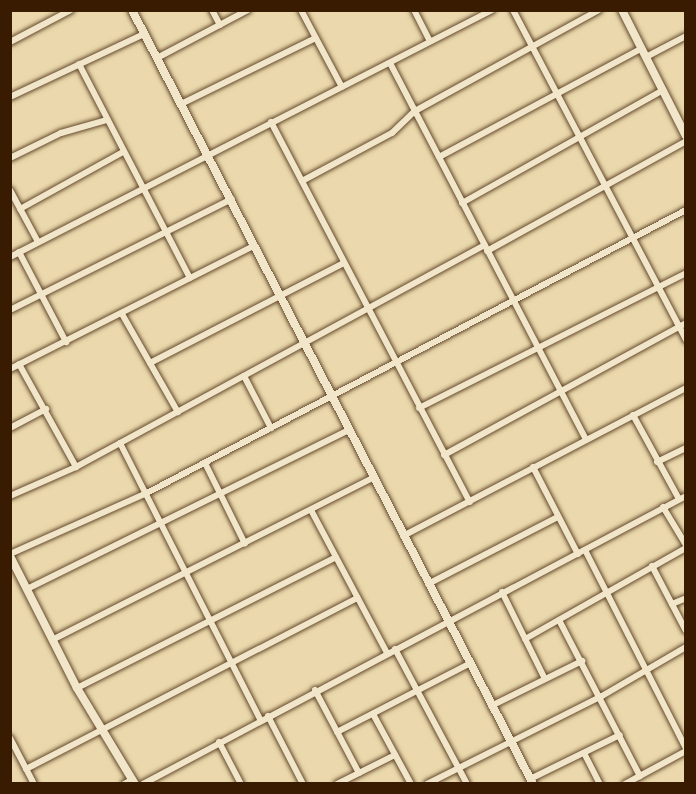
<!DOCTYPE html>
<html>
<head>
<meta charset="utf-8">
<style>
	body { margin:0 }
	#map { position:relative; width:696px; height:794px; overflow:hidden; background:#ebd9ad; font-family:"Libre Bodoni",serif }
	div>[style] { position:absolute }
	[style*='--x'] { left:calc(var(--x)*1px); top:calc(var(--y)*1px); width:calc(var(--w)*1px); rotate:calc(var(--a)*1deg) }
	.roads { filter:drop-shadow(0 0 2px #654a2c) drop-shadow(0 0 2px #654a2c) }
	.minor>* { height:6px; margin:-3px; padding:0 3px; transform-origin:3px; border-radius:3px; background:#f2e6ca }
	.tertiary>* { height:8px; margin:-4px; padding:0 4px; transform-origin:4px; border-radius:4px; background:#f2e6ca }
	span { translate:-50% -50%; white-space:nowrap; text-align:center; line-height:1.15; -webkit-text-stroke:5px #f2e6ca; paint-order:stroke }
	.frame { position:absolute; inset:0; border:12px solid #381b01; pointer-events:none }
</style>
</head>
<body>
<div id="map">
	<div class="roads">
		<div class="minor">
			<i style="--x:212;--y:10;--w:17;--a:62"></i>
			<i style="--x:301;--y:10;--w:87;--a:62"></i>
			<i style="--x:414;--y:10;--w:35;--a:63"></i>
			<i style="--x:513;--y:10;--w:373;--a:62.3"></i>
			<i style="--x:10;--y:42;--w:69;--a:-27.7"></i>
			<i style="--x:646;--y:57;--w:45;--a:-27.7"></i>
			<i style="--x:157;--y:58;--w:103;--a:-27.8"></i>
			<i style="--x:390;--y:63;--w:424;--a:62.5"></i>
			<i style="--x:79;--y:64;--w:241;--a:62.6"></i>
			<i style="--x:10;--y:97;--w:148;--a:-25.2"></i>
			<i style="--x:181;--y:104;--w:150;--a:-26.1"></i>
			<i style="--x:271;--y:122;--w:429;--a:62.4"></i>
			<i style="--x:439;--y:157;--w:230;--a:-28.2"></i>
			<i style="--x:10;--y:158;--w:57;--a:-26.1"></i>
			<i style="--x:61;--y:133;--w:48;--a:-15.8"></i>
			<i style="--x:302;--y:181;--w:102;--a:-28.1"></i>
			<i style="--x:392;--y:133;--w:32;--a:-44"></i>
			<i style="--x:415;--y:111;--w:210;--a:-28.8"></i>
			<i style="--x:10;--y:190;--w:59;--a:61.7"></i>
			<i style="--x:462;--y:203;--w:231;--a:-29.3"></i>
			<i style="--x:20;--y:209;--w:118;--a:-29"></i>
			<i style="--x:487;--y:251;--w:227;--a:-28.9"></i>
			<i style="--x:19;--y:252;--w:102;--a:62.4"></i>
			<i style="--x:10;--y:257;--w:542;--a:-27.13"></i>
			<i style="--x:10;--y:310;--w:248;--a:-26.6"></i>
			<i style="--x:122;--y:314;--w:113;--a:60.3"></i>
			<i style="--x:150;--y:363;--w:218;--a:-27.3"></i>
			<i style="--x:19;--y:364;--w:118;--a:61"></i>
			<i style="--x:10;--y:369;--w:273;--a:-26.8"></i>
			<i style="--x:244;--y:376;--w:59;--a:62.6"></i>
			<i style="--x:419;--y:408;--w:299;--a:-26.8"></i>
			<i style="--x:633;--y:415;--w:96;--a:61.3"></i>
			<i style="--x:10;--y:428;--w:41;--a:-27.8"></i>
			<i style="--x:120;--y:443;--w:309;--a:63.1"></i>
			<i style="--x:444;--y:455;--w:276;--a:-28.6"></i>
			<i style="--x:657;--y:462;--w:32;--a:-26"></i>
			<i style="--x:205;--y:463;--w:90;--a:63.7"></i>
			<i style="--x:533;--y:467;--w:98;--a:62.7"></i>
			<i style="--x:10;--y:496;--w:72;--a:-23.7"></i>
			<i style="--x:76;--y:467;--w:465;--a:-28.5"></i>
			<i style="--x:663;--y:507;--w:44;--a:58.8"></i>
			<i style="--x:311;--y:510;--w:162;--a:62"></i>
			<i style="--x:403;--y:536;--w:319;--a:-27.6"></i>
			<i style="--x:585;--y:550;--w:222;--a:63"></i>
			<i style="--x:10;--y:554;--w:148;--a:-24"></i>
			<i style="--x:145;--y:494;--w:611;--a:-27.7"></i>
			<i style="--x:652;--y:566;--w:73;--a:62.4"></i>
			<i style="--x:428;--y:584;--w:146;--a:-27.3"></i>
			<i style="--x:27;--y:589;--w:359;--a:-26.3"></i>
			<i style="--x:502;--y:592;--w:97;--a:63.7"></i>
			<i style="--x:672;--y:604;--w:15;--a:-23"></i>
			<i style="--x:559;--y:620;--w:176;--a:62.6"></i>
			<i style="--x:525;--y:639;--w:185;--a:-29.5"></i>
			<i style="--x:52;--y:640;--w:360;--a:-26.8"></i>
			<i style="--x:395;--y:649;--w:153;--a:61.9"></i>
			<i style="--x:77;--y:688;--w:290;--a:-26.8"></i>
			<i style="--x:315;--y:690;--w:94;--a:62.1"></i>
			<i style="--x:491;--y:706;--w:102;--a:-26.3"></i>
			<i style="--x:373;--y:714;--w:80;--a:61.5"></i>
			<i style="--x:268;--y:716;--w:76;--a:62.8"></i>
			<i style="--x:337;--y:732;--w:148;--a:-27.3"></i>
			<i style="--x:10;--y:738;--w:52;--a:62.4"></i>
			<i style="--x:219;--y:742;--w:47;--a:62.4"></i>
			<i style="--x:584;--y:753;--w:35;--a:63"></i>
			<i style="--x:26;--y:769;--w:373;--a:-27.3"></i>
			<i style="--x:530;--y:779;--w:100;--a:-26.1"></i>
			<i style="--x:124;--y:784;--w:10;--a:-29"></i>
			<i style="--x:143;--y:784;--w:615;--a:-27.94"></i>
			<i style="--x:337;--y:784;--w:65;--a:-26.6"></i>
			<i style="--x:427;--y:784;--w:196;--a:-26.7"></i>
			<i style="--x:602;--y:696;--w:97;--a:-30.3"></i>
			<i style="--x:625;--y:784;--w:69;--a:-28.4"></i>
		</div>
		<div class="tertiary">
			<i style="--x:132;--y:10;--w:872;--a:62.61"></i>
			<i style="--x:622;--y:10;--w:141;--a:63.1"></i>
			<i style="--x:10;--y:556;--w:148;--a:63.1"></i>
			<i style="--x:77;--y:688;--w:112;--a:58.9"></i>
		</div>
	</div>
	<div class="frame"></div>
</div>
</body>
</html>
